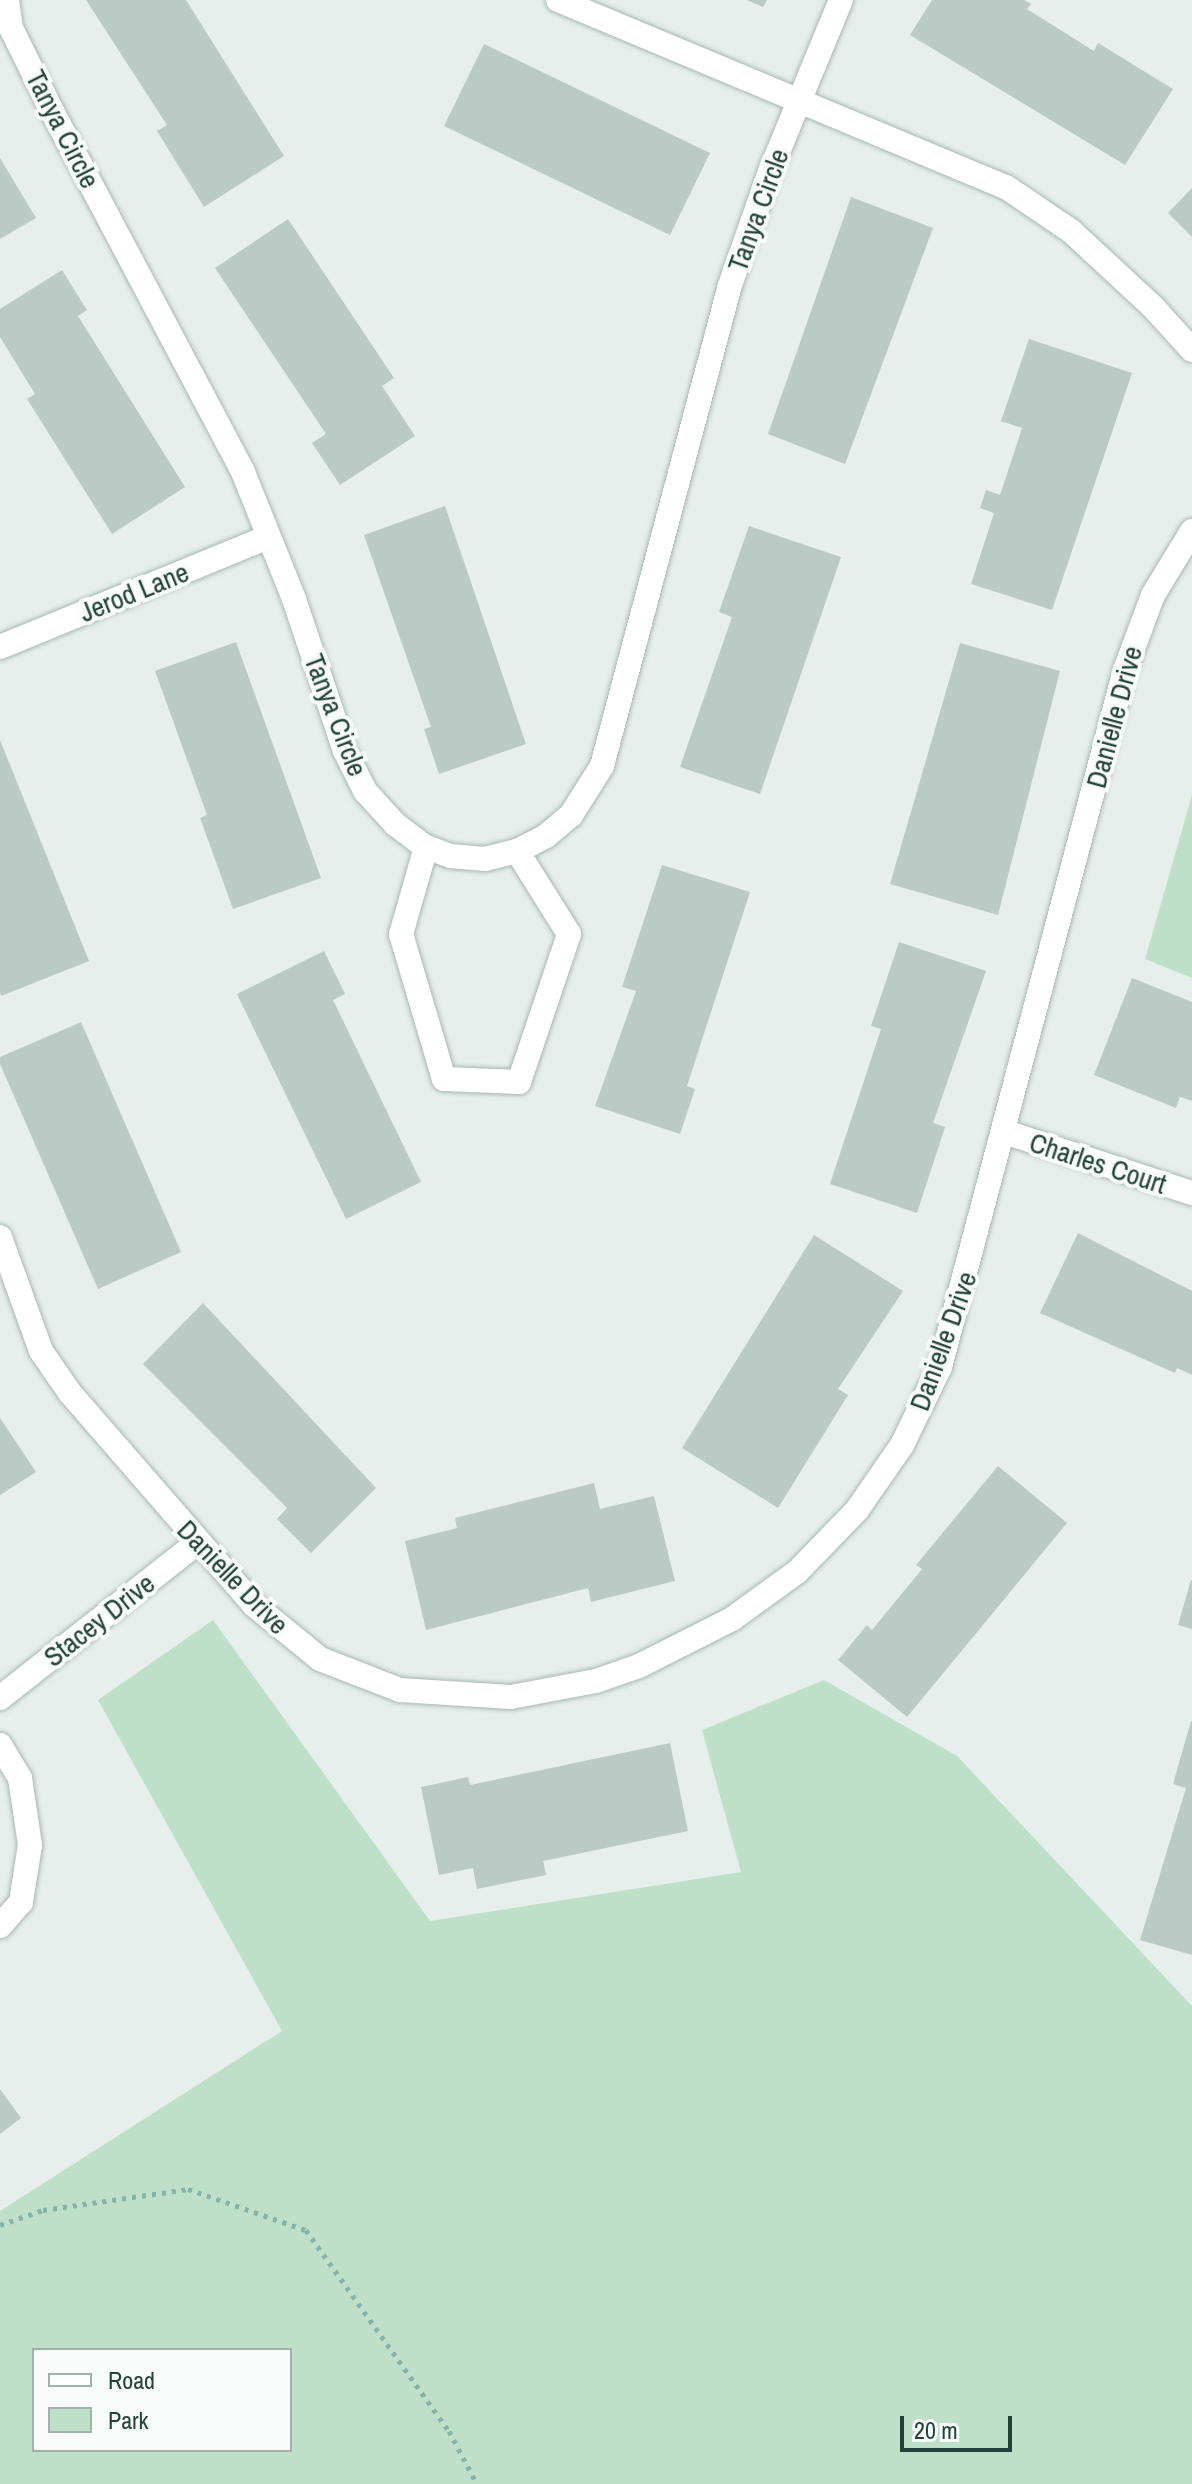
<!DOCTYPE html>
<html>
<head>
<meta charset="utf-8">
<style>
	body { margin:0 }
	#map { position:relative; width:1192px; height:2484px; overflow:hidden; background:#e6efeb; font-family:"Archivo Narrow",sans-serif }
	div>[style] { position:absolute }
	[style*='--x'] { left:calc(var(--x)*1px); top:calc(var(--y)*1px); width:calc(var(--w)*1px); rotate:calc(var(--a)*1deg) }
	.green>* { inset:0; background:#bfe0c8 }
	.building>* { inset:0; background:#bbcac4 }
	.path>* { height:5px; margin-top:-2.5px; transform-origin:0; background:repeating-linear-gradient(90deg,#86b3a5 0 4px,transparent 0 10px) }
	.roads { filter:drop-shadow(0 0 2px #a8b8b2) drop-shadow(0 0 2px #a8b8b2) }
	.minor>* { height:24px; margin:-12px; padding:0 12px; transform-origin:12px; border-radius:12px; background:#fff }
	span { translate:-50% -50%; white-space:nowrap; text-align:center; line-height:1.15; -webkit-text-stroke:8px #f7fbf9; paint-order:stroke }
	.street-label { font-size:28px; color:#24423a }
	.legend { position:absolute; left:32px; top:2348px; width:260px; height:104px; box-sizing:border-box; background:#f7fbf9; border:2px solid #a3b1ad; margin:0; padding:10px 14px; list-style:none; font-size:24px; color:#24423a }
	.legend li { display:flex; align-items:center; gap:16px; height:40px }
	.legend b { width:40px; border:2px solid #a3b1ad }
	.scale { position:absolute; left:900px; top:2416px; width:112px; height:36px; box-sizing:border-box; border:4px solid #24423a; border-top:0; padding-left:10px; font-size:24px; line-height:28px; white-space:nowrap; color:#24423a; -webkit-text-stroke:6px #f7fbf9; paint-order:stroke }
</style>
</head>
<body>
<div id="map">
	<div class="green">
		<i style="clip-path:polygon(1192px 795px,1192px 978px,1145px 959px)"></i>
		<i style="clip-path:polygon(evenodd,213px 1620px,430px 1921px,741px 1872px,702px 1730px,824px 1680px,957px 1756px,1192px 2006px,1192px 2484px,0 2484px,0 2211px,282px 2031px,98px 1700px,213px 1620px,290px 2350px,290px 2450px,34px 2450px,34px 2350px,290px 2350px)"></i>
	</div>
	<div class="building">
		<i style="clip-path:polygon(86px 0,186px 0,284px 156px,204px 207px,157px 131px,167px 125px)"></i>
		<i style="clip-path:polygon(747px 0,767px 0,763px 7px)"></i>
		<i style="clip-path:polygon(932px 0,1024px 0,1031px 4px,1027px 9px,1094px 51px,1098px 43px,1173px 89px,1125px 165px,910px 35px)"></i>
		<i style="clip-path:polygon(484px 44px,710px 153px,670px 235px,444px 126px)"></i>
		<i style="clip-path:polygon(0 158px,36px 218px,0 239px)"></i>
		<i style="clip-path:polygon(1192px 188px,1192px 237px,1168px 213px)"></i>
		<i style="clip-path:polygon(851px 197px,933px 228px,845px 464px,768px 434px)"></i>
		<i style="clip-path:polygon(288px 219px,394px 378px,382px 386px,415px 436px,340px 485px,312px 443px,326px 434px,215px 268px)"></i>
		<i style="clip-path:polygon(62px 270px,87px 310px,78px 316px,185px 487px,112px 534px,27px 399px,35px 394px,0 337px,0 309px)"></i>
		<i style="clip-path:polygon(1029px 339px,1132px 373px,1052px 610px,971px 584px,994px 513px,980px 508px,986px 490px,1000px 495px,1022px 428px,1001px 421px)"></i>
		<i style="clip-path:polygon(445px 506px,526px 744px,439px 774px,424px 729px,431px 727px,364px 535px)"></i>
		<i style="clip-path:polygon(749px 526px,841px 557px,760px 794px,680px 767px,732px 617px,719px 612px)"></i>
		<i style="clip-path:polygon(236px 642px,321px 878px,233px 909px,200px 818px,207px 815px,155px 671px)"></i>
		<i style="clip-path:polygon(960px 643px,1060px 671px,998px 915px,890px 884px)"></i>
		<i style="clip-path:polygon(0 740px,89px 961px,1px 996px,0 992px)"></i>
		<i style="clip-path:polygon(662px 865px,750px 892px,687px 1086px,695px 1089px,680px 1134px,595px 1106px,636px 991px,622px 987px)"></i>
		<i style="clip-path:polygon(899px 942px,986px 971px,933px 1123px,945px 1127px,917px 1213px,830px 1184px,881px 1029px,871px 1026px)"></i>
		<i style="clip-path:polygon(324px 951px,345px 994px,333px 1000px,421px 1182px,346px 1219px,237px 994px)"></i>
		<i style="clip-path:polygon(1132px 978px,1192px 1002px,1192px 1101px,1180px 1097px,1176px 1108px,1094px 1075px)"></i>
		<i style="clip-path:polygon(81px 1022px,181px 1252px,98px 1289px,0 1064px,0 1057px)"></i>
		<i style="clip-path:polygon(1078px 1233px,1192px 1291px,1192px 1375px,1177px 1368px,1175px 1373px,1040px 1313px)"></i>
		<i style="clip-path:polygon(814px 1235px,903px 1291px,838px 1389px,848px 1395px,778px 1508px,682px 1448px)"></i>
		<i style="clip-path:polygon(203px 1303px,376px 1488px,311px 1553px,277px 1519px,287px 1508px,143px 1364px)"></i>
		<i style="clip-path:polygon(0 1418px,36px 1472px,0 1495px)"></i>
		<i style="clip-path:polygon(998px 1466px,1067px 1523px,907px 1717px,838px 1660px,867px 1625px,872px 1630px,922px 1569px,916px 1565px)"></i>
		<i style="clip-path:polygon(594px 1483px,600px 1509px,654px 1496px,675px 1581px,591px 1602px,588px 1588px,426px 1630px,405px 1541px,457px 1528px,455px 1518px)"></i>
		<i style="clip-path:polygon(1191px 1580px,1192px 1580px,1192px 1629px,1178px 1625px)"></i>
		<i style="clip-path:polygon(1191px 1721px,1192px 1721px,1192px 1955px,1140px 1940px,1186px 1788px,1173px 1784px)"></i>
		<i style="clip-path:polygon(670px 1743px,688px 1831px,543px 1861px,546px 1875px,477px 1889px,473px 1868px,439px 1875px,421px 1787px,468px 1777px,470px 1785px)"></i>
		<i style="clip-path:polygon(0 2089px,21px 2118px,0 2134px)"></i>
	</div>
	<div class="path">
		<i style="--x:0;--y:2225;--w:46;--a:-19.2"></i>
		<i style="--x:43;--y:2210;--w:147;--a:-8.2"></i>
		<i style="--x:188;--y:2189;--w:125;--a:19.2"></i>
		<i style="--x:306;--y:2230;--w:247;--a:54.6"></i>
		<i style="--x:449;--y:2431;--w:60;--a:62.2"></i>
	</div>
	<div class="roads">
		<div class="minor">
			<i style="--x:7;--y:0;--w:28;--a:82"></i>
			<i style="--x:11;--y:28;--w:93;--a:63.7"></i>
			<i style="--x:52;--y:111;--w:408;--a:62.1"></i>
			<i style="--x:243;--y:472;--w:137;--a:68.1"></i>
			<i style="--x:294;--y:599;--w:160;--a:71.5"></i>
			<i style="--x:345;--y:751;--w:45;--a:63.4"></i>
			<i style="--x:365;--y:791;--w:45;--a:47.7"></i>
			<i style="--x:395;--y:824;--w:39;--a:37"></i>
			<i style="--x:426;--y:847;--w:27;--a:20"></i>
			<i style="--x:451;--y:856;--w:34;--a:5"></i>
			<i style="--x:485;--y:859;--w:33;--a:-14"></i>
			<i style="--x:517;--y:851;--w:33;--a:-27"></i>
			<i style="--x:546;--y:836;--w:33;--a:-40"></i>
			<i style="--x:571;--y:815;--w:58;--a:-57.7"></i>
			<i style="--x:602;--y:766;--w:495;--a:-75.1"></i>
			<i style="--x:729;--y:288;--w:126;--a:-70.6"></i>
			<i style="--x:771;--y:169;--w:183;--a:-67.5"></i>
			<i style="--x:558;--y:0;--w:485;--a:22.7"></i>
			<i style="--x:1006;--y:187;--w:78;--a:34.1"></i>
			<i style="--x:1071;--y:231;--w:112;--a:42.8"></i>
			<i style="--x:1153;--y:307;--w:58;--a:47.8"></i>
			<i style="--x:0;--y:647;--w:290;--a:-22.3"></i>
			<i style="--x:426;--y:847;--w:91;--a:106"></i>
			<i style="--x:401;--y:934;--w:151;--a:73.5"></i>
			<i style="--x:444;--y:1079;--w:75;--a:2.3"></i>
			<i style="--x:519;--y:1082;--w:156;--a:-71.3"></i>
			<i style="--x:569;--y:934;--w:98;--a:-122.1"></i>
			<i style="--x:1005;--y:1132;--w:197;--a:18.1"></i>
			<i style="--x:0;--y:1237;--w:121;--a:70.2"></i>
			<i style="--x:41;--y:1351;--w:51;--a:55.4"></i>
			<i style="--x:70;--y:1393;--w:281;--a:49"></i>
			<i style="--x:254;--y:1605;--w:85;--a:39.3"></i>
			<i style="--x:320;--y:1659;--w:86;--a:21.2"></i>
			<i style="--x:400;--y:1690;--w:111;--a:3.6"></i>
			<i style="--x:511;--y:1697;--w:86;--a:-10.7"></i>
			<i style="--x:596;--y:1681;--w:46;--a:-19.2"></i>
			<i style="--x:639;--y:1666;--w:104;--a:-26.8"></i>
			<i style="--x:732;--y:1619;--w:80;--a:-35.9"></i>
			<i style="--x:797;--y:1572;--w:86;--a:-45.9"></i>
			<i style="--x:857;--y:1510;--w:79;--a:-55.3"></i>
			<i style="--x:902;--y:1445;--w:87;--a:-64"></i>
			<i style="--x:940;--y:1367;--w:721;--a:-75.14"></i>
			<i style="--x:1125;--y:670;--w:80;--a:-69.5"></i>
			<i style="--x:1153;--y:595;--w:75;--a:-58.6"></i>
			<i style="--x:0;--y:1698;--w:251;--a:-38.2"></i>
			<i style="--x:0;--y:1745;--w:39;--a:59"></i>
			<i style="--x:20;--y:1778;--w:68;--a:81.5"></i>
			<i style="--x:30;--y:1845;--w:58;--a:99"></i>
			<i style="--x:21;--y:1902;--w:32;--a:131"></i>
		</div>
	</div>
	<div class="street-label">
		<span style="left:63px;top:129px;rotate:63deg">Tanya Circle</span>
		<span style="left:758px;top:210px;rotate:-70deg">Tanya Circle</span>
		<span style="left:134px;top:592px;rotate:-22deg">Jerod Lane</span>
		<span style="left:336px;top:715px;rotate:69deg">Tanya Circle</span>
		<span style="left:1114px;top:717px;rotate:-75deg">Danielle Drive</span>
		<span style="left:1098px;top:1163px;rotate:18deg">Charles Court</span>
		<span style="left:943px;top:1341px;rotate:-70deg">Danielle Drive</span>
		<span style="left:233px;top:1577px;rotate:46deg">Danielle Drive</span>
		<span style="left:99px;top:1620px;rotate:-38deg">Stacey Drive</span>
	</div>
	<ul class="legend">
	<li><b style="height:10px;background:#fff"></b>Road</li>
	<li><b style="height:22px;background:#bfe0c8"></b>Park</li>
	</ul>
	<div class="scale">20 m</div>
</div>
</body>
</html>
